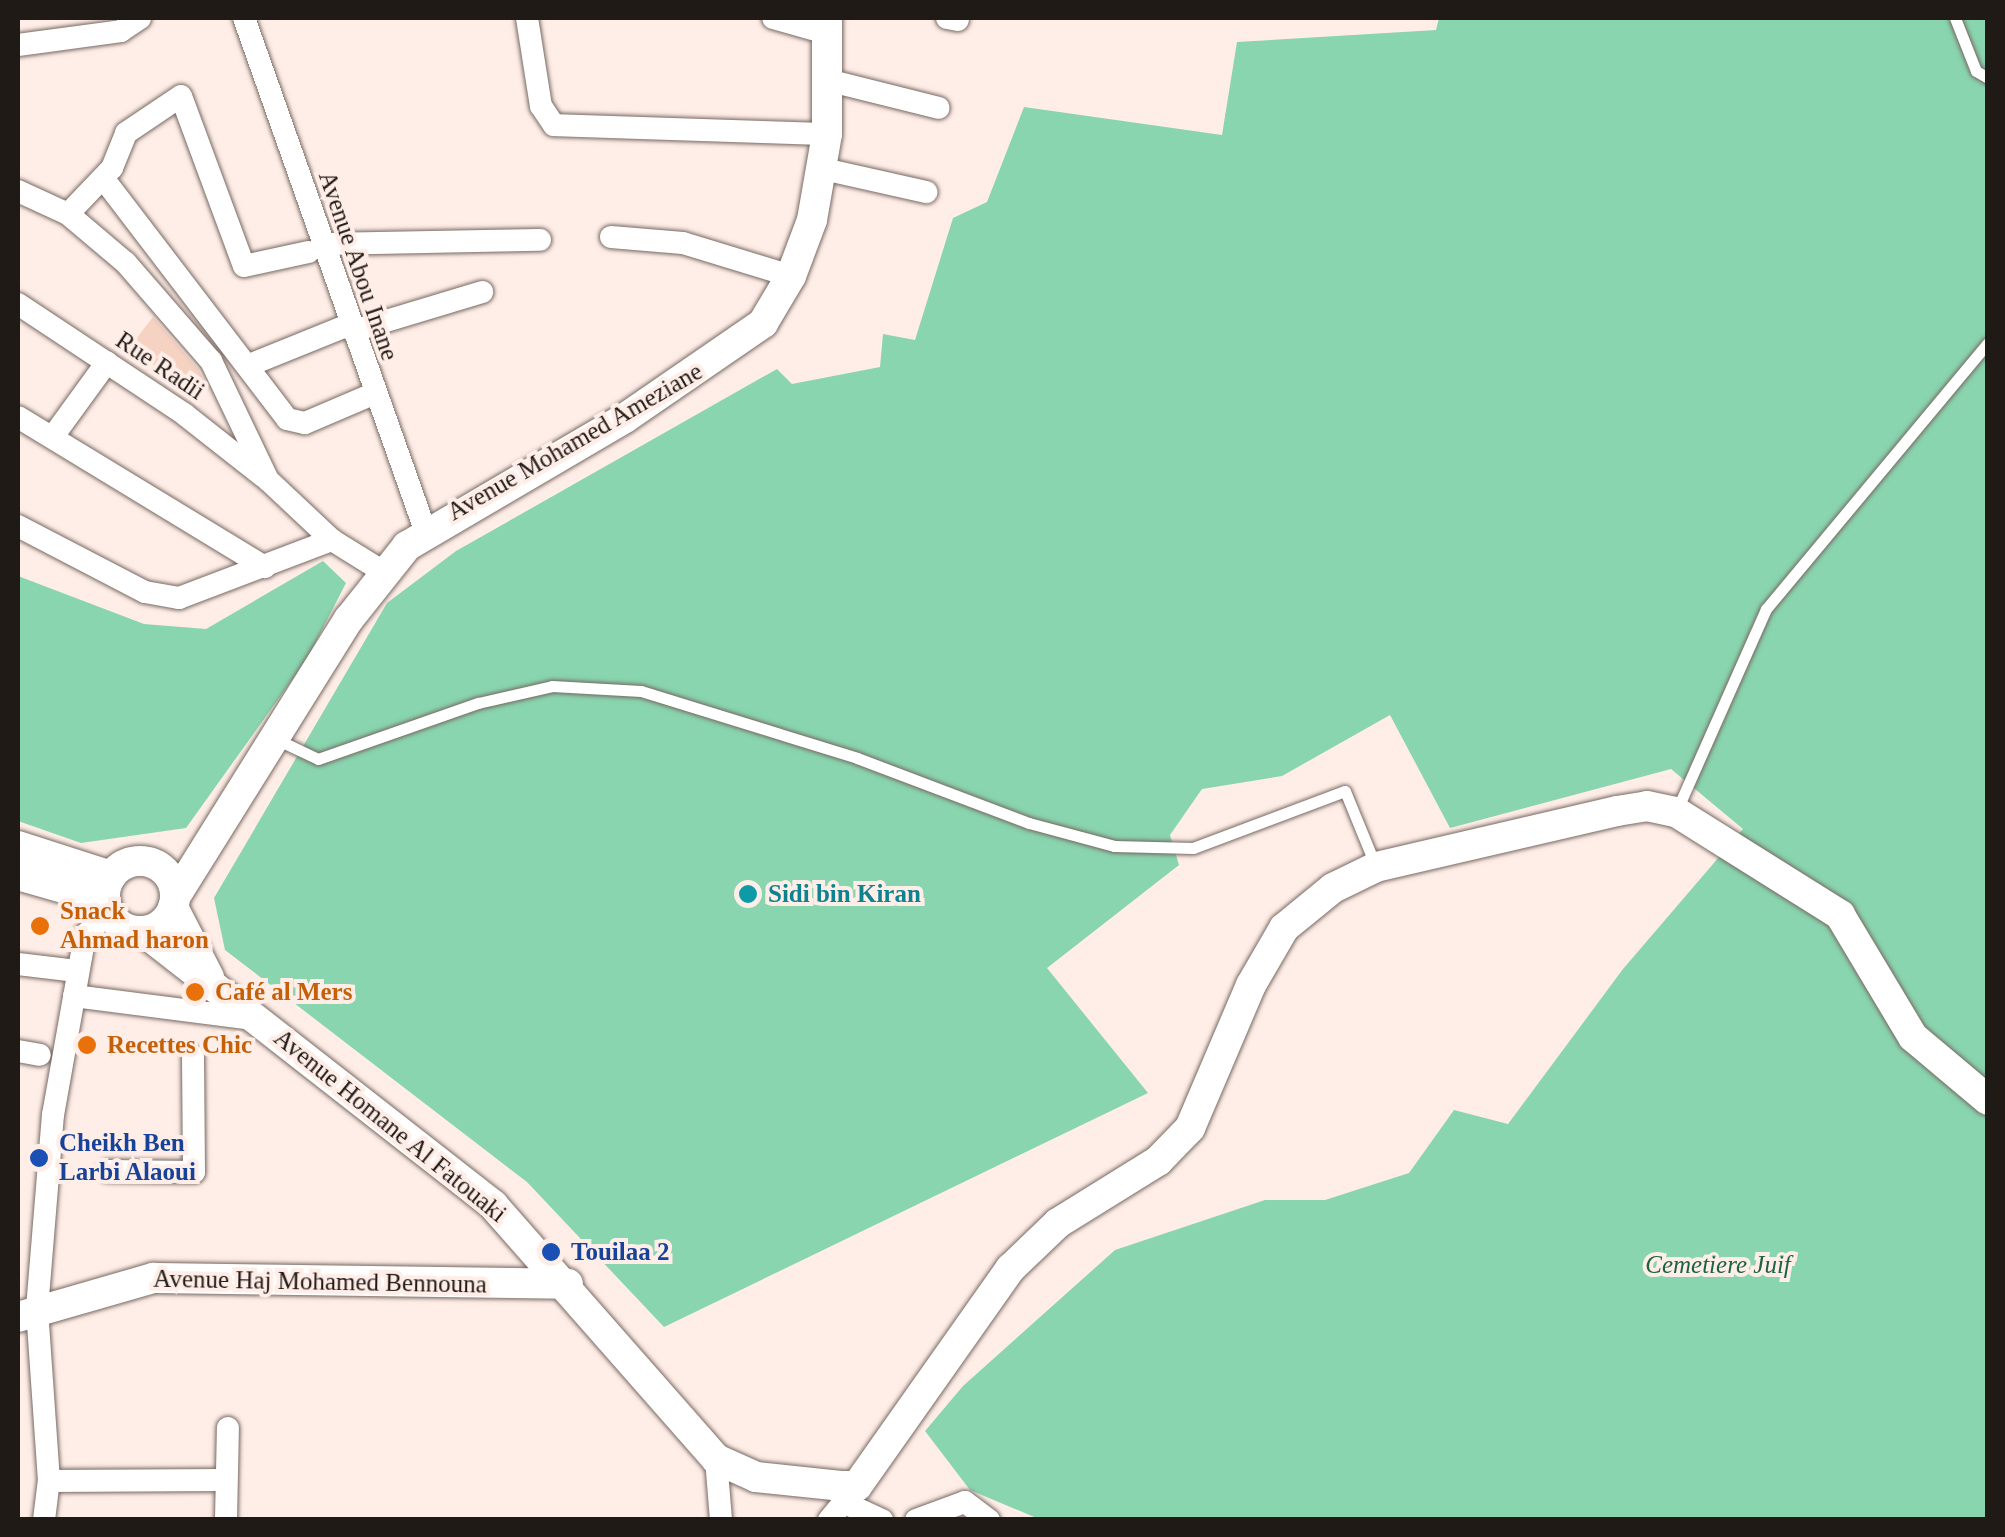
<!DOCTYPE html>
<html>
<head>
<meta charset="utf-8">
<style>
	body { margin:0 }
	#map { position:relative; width:2005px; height:1537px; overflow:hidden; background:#ffeee7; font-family:"Times New Roman",serif }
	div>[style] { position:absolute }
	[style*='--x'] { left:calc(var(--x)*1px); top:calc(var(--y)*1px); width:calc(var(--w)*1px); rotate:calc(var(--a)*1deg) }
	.green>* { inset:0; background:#89d5af }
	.building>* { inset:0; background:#f6d2c2 }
	.roads { filter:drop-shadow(0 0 2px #776962) drop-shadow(0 0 2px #776962) }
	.lane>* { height:11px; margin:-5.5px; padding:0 5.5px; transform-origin:5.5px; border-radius:5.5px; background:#fff }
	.street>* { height:22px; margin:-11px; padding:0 11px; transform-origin:11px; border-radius:11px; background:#fff }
	.secondary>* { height:30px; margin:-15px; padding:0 15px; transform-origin:15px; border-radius:15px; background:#fff }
	.secondary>.ring { margin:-15px; padding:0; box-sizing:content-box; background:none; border:30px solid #fff; border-radius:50% }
	.dots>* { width:28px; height:28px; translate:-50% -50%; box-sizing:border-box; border:5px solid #ffeee7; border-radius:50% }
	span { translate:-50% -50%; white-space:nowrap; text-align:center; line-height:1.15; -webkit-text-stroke:8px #ffeee7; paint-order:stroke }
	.street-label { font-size:25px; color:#201a17 }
	.culture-label { font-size:25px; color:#0d838f; font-weight:700 }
	.left { translate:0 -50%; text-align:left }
	.food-label { font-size:25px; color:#c56008; font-weight:700 }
	.transit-label { font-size:25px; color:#164399; font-weight:700 }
	.park-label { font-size:25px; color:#1a6345; font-style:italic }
	.frame { position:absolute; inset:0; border:20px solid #201a17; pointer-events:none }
</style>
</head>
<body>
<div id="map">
	<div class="green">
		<i style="clip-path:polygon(1439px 18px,1987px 18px,1987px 1519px,1039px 1519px,970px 1490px,925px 1431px,963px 1386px,1115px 1250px,1265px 1200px,1325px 1200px,1409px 1173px,1454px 1110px,1508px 1124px,1623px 969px,1743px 829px,1671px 769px,1450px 828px,1390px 715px,1282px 776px,1202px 789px,1170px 835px,1179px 865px,1047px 968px,1148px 1093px,664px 1327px,527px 1182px,225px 950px,214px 898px,387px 603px,456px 551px,777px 369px,792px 384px,880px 367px,883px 334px,915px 340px,953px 218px,987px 202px,1024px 107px,1222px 135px,1237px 42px,1436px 30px)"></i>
		<i style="clip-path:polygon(323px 561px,346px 583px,307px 659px,186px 828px,81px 843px,18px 821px,18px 576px,144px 624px,206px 629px)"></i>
	</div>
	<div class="building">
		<i style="clip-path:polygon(153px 317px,198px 369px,205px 383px,193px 395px,129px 348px)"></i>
	</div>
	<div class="roads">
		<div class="lane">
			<i style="--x:1955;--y:18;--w:57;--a:68.4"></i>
			<i style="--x:1976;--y:71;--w:14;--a:30"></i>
			<i style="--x:278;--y:740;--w:44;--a:25.4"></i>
			<i style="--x:318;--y:759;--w:170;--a:-19.3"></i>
			<i style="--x:478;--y:703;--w:76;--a:-12.9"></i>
			<i style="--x:552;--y:686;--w:89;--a:3.2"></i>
			<i style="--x:641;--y:691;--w:226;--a:17.2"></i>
			<i style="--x:857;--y:758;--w:184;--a:20.7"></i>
			<i style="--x:1029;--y:823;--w:88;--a:15.1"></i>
			<i style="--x:1114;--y:846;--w:79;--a:1.5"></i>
			<i style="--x:1193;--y:848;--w:162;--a:-20.6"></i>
			<i style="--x:1345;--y:791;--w:82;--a:67.8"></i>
			<i style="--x:1676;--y:812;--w:222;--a:-66.1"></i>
			<i style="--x:1766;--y:609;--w:346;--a:-50.2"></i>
		</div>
		<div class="street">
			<i style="--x:244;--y:18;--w:543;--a:70.53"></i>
			<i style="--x:527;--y:18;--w:89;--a:81"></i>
			<i style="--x:541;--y:106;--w:23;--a:56"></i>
			<i style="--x:554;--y:125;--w:273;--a:1.9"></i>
			<i style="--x:773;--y:18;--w:55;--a:15.8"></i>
			<i style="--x:947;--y:18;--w:11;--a:10"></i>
			<i style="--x:18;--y:45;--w:104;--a:-7.7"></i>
			<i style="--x:121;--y:31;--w:23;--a:-34"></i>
			<i style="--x:827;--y:80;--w:115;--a:14"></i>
			<i style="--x:823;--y:169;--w:106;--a:12.6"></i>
			<i style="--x:103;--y:178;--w:303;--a:52.6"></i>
			<i style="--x:287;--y:419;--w:18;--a:13"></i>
			<i style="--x:305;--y:423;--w:74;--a:-23.1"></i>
			<i style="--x:18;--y:191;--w:55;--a:24.7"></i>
			<i style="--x:68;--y:214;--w:76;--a:40.2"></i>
			<i style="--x:126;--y:263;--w:130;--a:49.1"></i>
			<i style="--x:211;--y:361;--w:132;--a:64.4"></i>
			<i style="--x:268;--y:480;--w:88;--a:43.2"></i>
			<i style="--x:332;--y:540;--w:59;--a:31.8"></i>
			<i style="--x:68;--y:214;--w:64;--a:-46.3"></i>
			<i style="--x:112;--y:168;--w:38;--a:-68"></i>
			<i style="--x:126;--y:133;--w:66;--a:-33.9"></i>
			<i style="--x:181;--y:96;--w:181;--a:69.7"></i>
			<i style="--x:244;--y:266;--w:66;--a:-12.3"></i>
			<i style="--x:611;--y:237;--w:72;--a:4.8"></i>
			<i style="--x:683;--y:243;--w:113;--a:17"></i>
			<i style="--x:323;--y:244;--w:217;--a:-1.1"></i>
			<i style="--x:18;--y:304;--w:199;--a:33.5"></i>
			<i style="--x:184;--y:414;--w:102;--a:38.2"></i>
			<i style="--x:353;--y:331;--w:135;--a:-16.8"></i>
			<i style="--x:247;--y:366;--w:112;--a:-22"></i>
			<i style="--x:18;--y:417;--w:289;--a:31.3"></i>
			<i style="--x:54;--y:435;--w:90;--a:-54"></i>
			<i style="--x:18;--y:526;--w:143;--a:27.5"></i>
			<i style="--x:145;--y:592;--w:35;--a:10"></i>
			<i style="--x:179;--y:598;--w:164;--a:-20.8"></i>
			<i style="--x:18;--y:964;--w:59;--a:6.8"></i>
			<i style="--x:74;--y:996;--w:181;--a:7.3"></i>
			<i style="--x:18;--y:1051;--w:22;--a:10"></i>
			<i style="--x:108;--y:1171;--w:86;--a:0.7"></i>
			<i style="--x:194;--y:1172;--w:116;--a:-90.5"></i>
			<i style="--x:716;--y:1459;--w:61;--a:85.3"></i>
			<i style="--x:49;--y:1481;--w:177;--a:-0.3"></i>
			<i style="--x:845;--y:1503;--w:41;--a:24.7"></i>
			<i style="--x:44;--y:1520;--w:39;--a:-83"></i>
			<i style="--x:49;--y:1481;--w:172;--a:-94"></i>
			<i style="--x:37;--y:1309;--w:195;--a:-85.3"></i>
			<i style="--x:53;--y:1115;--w:183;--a:-79.9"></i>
			<i style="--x:85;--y:935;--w:33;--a:-43"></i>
			<i style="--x:226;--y:1520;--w:92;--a:-88.8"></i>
			<i style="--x:829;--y:1520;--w:44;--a:-50.5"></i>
			<i style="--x:916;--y:1520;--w:52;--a:-20.2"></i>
			<i style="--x:965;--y:1502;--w:30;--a:37"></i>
		</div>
		<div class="secondary">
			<i style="--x:18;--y:846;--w:98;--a:17.9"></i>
			<i class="ring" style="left:105px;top:861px;width:40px;height:40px"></i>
			<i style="--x:18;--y:875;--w:91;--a:16"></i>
			<i style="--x:175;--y:897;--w:328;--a:-58"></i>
			<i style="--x:349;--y:619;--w:93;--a:-51.5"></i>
			<i style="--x:407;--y:546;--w:253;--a:-30.4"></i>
			<i style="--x:625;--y:418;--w:168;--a:-34.5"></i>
			<i style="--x:763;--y:323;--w:55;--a:-59.2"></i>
			<i style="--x:791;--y:276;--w:60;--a:-69.4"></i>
			<i style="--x:812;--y:220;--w:87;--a:-80.1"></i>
			<i style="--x:827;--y:134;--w:116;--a:-90"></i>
			<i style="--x:173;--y:907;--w:79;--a:62.8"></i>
			<i style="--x:144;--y:932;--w:443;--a:38"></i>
			<i style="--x:493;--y:1205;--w:338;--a:48.7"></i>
			<i style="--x:716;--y:1459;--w:44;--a:24.2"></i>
			<i style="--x:756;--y:1477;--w:85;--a:6"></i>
			<i style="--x:841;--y:1486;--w:16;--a:0"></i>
			<i style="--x:857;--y:1486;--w:266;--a:-54.8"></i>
			<i style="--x:1010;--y:1269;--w:66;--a:-43.8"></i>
			<i style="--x:1058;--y:1223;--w:118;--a:-31.8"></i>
			<i style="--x:1158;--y:1161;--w:46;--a:-45.9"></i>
			<i style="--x:1190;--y:1128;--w:155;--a:-66.9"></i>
			<i style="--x:1251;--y:985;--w:66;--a:-59.9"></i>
			<i style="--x:1284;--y:928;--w:63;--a:-39.2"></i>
			<i style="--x:1333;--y:888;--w:48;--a:-26"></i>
			<i style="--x:1376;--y:867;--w:247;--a:-13.1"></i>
			<i style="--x:1617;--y:811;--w:30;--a:-9"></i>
			<i style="--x:1647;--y:806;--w:30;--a:12"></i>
			<i style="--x:1676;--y:812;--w:194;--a:32.1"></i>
			<i style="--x:1840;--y:915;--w:142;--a:59.1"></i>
			<i style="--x:1913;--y:1037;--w:98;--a:40"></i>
			<i style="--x:18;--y:1317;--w:141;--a:-16.1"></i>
			<i style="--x:153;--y:1278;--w:415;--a:0.8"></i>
		</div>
	</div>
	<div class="dots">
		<i style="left:748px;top:894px;background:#0f9aa8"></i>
		<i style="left:40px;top:926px;background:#e8710a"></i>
		<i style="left:195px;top:992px;background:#e8710a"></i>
		<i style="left:87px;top:1045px;background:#e8710a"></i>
		<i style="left:39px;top:1158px;background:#1a4fb4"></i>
		<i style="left:551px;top:1252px;background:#1a4fb4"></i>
	</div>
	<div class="street-label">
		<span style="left:358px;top:266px;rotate:71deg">Avenue Abou Inane</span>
		<span style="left:160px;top:366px;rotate:34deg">Rue Radii</span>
		<span style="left:575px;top:442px;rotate:-30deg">Avenue Mohamed Ameziane</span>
		<span style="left:390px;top:1126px;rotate:39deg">Avenue Homane Al Fatouaki</span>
		<span style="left:320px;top:1282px;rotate:1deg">Avenue Haj Mohamed Bennouna</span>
	</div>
	<div class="culture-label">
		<span class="left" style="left:768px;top:894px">Sidi bin Kiran</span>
	</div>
	<div class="food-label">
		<span class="left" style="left:60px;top:926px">Snack<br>Ahmad haron</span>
		<span class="left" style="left:215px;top:992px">Café al Mers</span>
		<span class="left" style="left:107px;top:1045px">Recettes Chic</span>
	</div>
	<div class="transit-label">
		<span class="left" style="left:59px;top:1158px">Cheikh Ben<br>Larbi Alaoui</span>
		<span class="left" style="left:571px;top:1252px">Touilaa 2</span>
	</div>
	<div class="park-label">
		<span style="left:1718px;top:1265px">Cemetiere Juif</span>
	</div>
	<div class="frame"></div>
</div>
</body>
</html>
